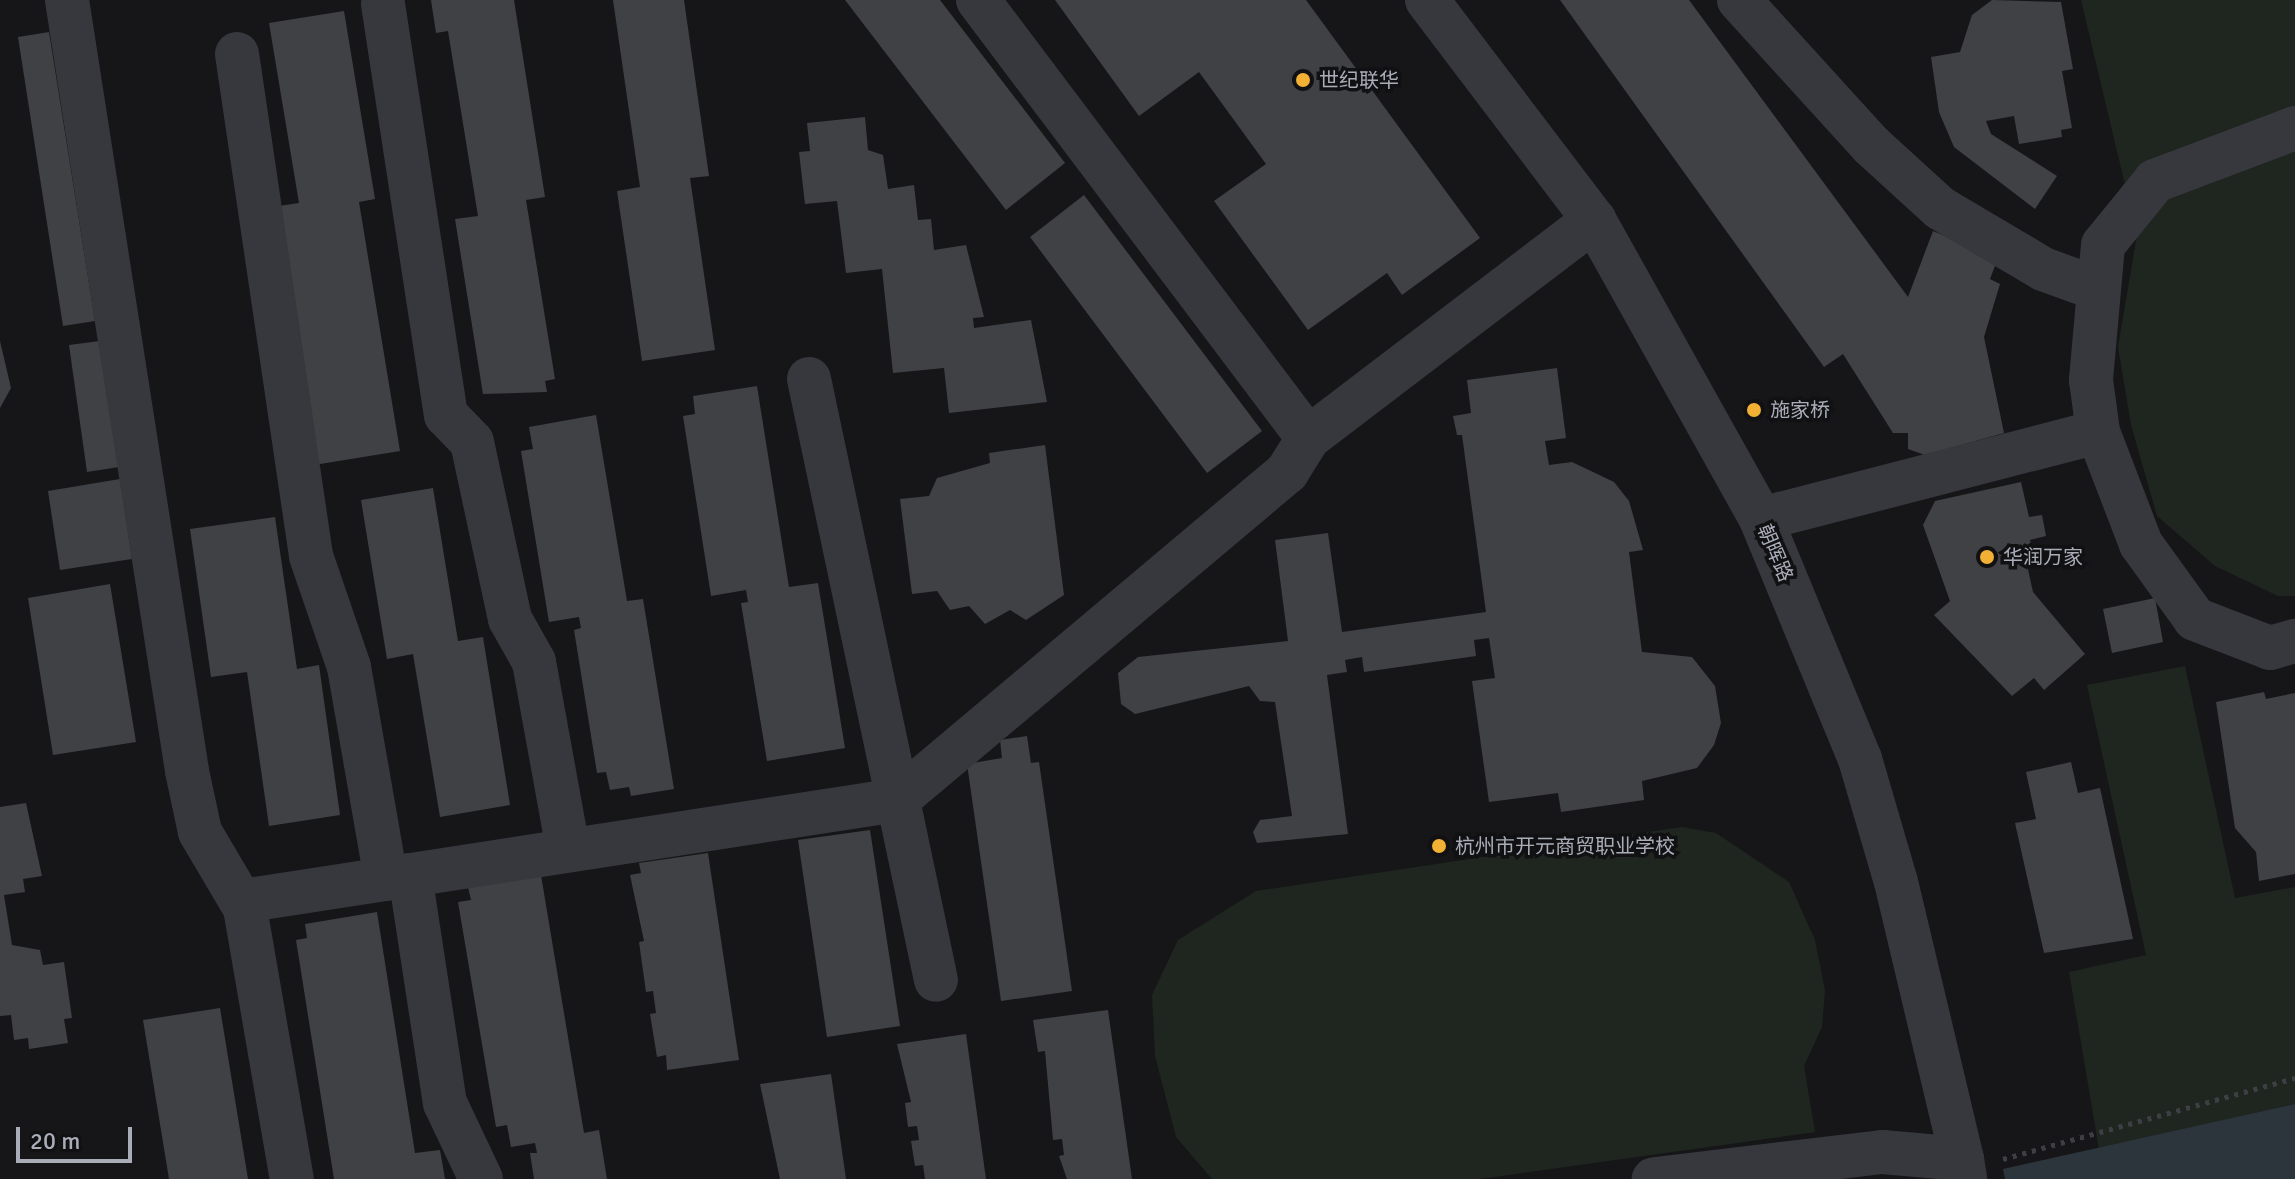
<!DOCTYPE html>
<html>
<head>
<meta charset="utf-8">
<style>
	body { margin:0 }
	#map { position:relative; width:2295px; height:1179px; overflow:hidden; background:#161618; font-family:Signika,"Noto Sans SC",sans-serif }
	div>[style] { position:absolute }
	[style*='--x'] { left:calc(var(--x)*1px); top:calc(var(--y)*1px); width:calc(var(--w)*1px); rotate:calc(var(--a)*1deg) }
	.green>* { inset:0; background:#1e261f }
	.water>* { inset:0; background:#2c353c }
	.building>* { inset:0; background:#404145 }
	.path>* { height:5px; margin-top:-2.5px; transform-origin:0; background:repeating-linear-gradient(90deg,#3d3f44 0 4px,transparent 0 10px) }
	.minor>* { height:44px; margin:-22px; padding:0 22px; transform-origin:22px; border-radius:22px; background:#37383d }
	.minor-bridge>* { height:44px; margin:-22px; padding:0 22px; transform-origin:22px; border-radius:22px; background:#37383d }
	.dots>* { width:22px; height:22px; translate:-50% -50%; box-sizing:border-box; border:4px solid #111113; border-radius:50% }
	span { translate:-50% -50%; white-space:nowrap; text-align:center; line-height:1.15; -webkit-text-stroke:7px #111113; paint-order:stroke }
	.poi-label { font-size:20px; color:#a8adb8 }
	.left { translate:0 -50%; text-align:left }
	.street-label { font-size:20px; color:#a8adb8 }
	.scale { position:absolute; left:16px; top:1127px; width:116px; height:36px; box-sizing:border-box; border:4px solid #a8adb8; border-top:0; padding-left:10px; font-size:24px; line-height:28px; white-space:nowrap; color:#a8adb8; -webkit-text-stroke:6px #111113; paint-order:stroke }
</style>
</head>
<body>
<div id="map">
	<div class="green">
		<i style="clip-path:polygon(2081px 0,2295px 0,2295px 596px,2278px 596px,2215px 566px,2157px 516px,2131px 425px,2118px 347px,2137px 235px)"></i>
		<i style="clip-path:polygon(2185px 666px,2235px 898px,2295px 887px,2295px 1104px,2099px 1149px,2069px 972px,2146px 955px,2087px 685px)"></i>
		<i style="clip-path:polygon(1682px 827px,1716px 833px,1789px 882px,1815px 940px,1825px 991px,1822px 1027px,1804px 1066px,1815px 1132px,1480px 1179px,1212px 1179px,1176px 1137px,1155px 1056px,1152px 995px,1178px 940px,1256px 891px)"></i>
	</div>
	<div class="water">
		<i style="clip-path:polygon(2295px 1104px,2295px 1179px,2005px 1179px,2003px 1169px)"></i>
	</div>
	<div class="building">
		<i style="clip-path:polygon(431px 0,514px 0,545px 197px,526px 200px,555px 379px,545px 381px,547px 392px,483px 394px,455px 219px,478px 216px,448px 31px,436px 33px)"></i>
		<i style="clip-path:polygon(613px 0,684px 0,709px 176px,690px 178px,715px 350px,642px 361px,617px 191px,640px 187px)"></i>
		<i style="clip-path:polygon(845px 0,940px 0,1065px 163px,1006px 210px)"></i>
		<i style="clip-path:polygon(1055px 0,1306px 0,1480px 238px,1402px 295px,1387px 273px,1308px 330px,1214px 201px,1266px 164px,1199px 72px,1139px 116px)"></i>
		<i style="clip-path:polygon(1560px 0,1689px 0,1908px 297px,1933px 231px,1998px 258px,1990px 279px,2000px 284px,1984px 337px,2004px 433px,1925px 455px,1908px 449px,1908px 433px,1893px 433px,1843px 354px,1824px 367px)"></i>
		<i style="clip-path:polygon(1992px 0,2061px 2px,2073px 69px,2062px 71px,2072px 128px,2061px 130px,2062px 137px,2019px 144px,2014px 116px,1986px 121px,1991px 134px,2057px 176px,2035px 209px,1954px 147px,1939px 112px,1931px 57px,1960px 52px,1972px 15px)"></i>
		<i style="clip-path:polygon(344px 11px,375px 199px,359px 202px,400px 451px,314px 465px,272px 207px,299px 203px,269px 23px)"></i>
		<i style="clip-path:polygon(49px 32px,95px 321px,63px 326px,18px 37px)"></i>
		<i style="clip-path:polygon(865px 117px,868px 150px,883px 155px,888px 189px,914px 185px,918px 220px,931px 219px,934px 250px,966px 245px,984px 317px,973px 318px,974px 328px,1031px 320px,1047px 402px,949px 413px,944px 368px,893px 373px,882px 269px,846px 273px,837px 201px,805px 204px,799px 152px,810px 151px,807px 123px)"></i>
		<i style="clip-path:polygon(1084px 195px,1262px 431px,1207px 473px,1030px 237px)"></i>
		<i style="clip-path:polygon(0 341px,11px 388px,0 408px)"></i>
		<i style="clip-path:polygon(100px 341px,119px 467px,87px 472px,69px 345px)"></i>
		<i style="clip-path:polygon(1557px 368px,1566px 438px,1545px 441px,1549px 465px,1572px 462px,1614px 482px,1629px 501px,1643px 550px,1629px 552px,1642px 652px,1692px 657px,1715px 686px,1721px 723px,1714px 745px,1697px 768px,1642px 781px,1644px 800px,1561px 812px,1558px 793px,1489px 802px,1472px 681px,1495px 678px,1489px 638px,1474px 640px,1476px 656px,1364px 672px,1362px 657px,1345px 660px,1347px 672px,1327px 675px,1348px 834px,1257px 843px,1253px 832px,1260px 820px,1292px 816px,1275px 702px,1260px 701px,1249px 686px,1135px 714px,1121px 704px,1118px 673px,1138px 657px,1288px 641px,1275px 540px,1328px 533px,1342px 632px,1486px 612px,1462px 435px,1457px 435px,1453px 416px,1471px 413px,1467px 380px)"></i>
		<i style="clip-path:polygon(757px 386px,789px 587px,818px 583px,845px 748px,767px 761px,741px 603px,748px 602px,746px 590px,711px 596px,683px 416px,695px 414px,693px 396px)"></i>
		<i style="clip-path:polygon(596px 415px,627px 601px,643px 599px,674px 789px,631px 796px,629px 787px,610px 790px,606px 772px,597px 773px,574px 630px,581px 628px,579px 617px,549px 622px,521px 451px,533px 449px,529px 427px)"></i>
		<i style="clip-path:polygon(1045px 445px,1064px 595px,1026px 620px,1010px 610px,985px 624px,969px 606px,950px 610px,937px 591px,912px 594px,900px 499px,929px 496px,937px 478px,990px 463px,989px 453px)"></i>
		<i style="clip-path:polygon(120px 479px,132px 559px,60px 570px,48px 491px)"></i>
		<i style="clip-path:polygon(2021px 482px,2029px 517px,2042px 515px,2046px 536px,2030px 540px,2033px 553px,2025px 556px,2033px 592px,2085px 654px,2044px 690px,2034px 678px,2012px 696px,1934px 615px,1950px 601px,1923px 525px,1935px 501px)"></i>
		<i style="clip-path:polygon(433px 488px,458px 641px,483px 637px,510px 805px,440px 817px,413px 654px,387px 659px,361px 500px)"></i>
		<i style="clip-path:polygon(275px 517px,297px 669px,319px 665px,340px 815px,269px 826px,247px 672px,211px 677px,190px 529px)"></i>
		<i style="clip-path:polygon(110px 584px,136px 742px,53px 755px,28px 598px)"></i>
		<i style="clip-path:polygon(2155px 598px,2163px 642px,2112px 653px,2103px 609px)"></i>
		<i style="clip-path:polygon(2264px 692px,2266px 699px,2295px 693px,2295px 874px,2259px 881px,2256px 852px,2235px 828px,2216px 702px)"></i>
		<i style="clip-path:polygon(1027px 736px,1031px 763px,1039px 762px,1072px 991px,1001px 1001px,967px 764px,1002px 758px,1000px 740px)"></i>
		<i style="clip-path:polygon(2071px 762px,2078px 793px,2100px 788px,2133px 939px,2044px 953px,2015px 823px,2036px 819px,2026px 772px)"></i>
		<i style="clip-path:polygon(26px 803px,42px 876px,23px 879px,25px 892px,4px 895px,12px 945px,40px 950px,43px 965px,64px 962px,72px 1018px,64px 1019px,68px 1043px,29px 1049px,28px 1038px,14px 1040px,11px 1015px,0 1016px,0 807px)"></i>
		<i style="clip-path:polygon(870px 830px,900px 1026px,827px 1037px,798px 840px)"></i>
		<i style="clip-path:polygon(708px 853px,739px 1060px,667px 1070px,666px 1055px,657px 1057px,650px 1014px,656px 1013px,653px 991px,646px 992px,639px 942px,644px 941px,630px 875px,641px 873px,639px 863px)"></i>
		<i style="clip-path:polygon(541px 875px,584px 1133px,599px 1130px,607px 1179px,534px 1179px,530px 1153px,537px 1153px,535px 1143px,511px 1147px,507px 1125px,496px 1127px,458px 902px,471px 900px,468px 887px)"></i>
		<i style="clip-path:polygon(377px 912px,415px 1153px,440px 1150px,445px 1179px,334px 1179px,296px 940px,307px 938px,305px 924px)"></i>
		<i style="clip-path:polygon(220px 1008px,248px 1179px,169px 1179px,143px 1020px)"></i>
		<i style="clip-path:polygon(1108px 1010px,1132px 1179px,1067px 1179px,1059px 1156px,1064px 1155px,1062px 1139px,1053px 1140px,1045px 1051px,1038px 1052px,1033px 1020px)"></i>
		<i style="clip-path:polygon(966px 1034px,986px 1179px,925px 1179px,923px 1165px,915px 1166px,911px 1141px,919px 1140px,917px 1126px,908px 1127px,905px 1103px,911px 1102px,897px 1044px)"></i>
		<i style="clip-path:polygon(831px 1074px,846px 1179px,780px 1179px,760px 1084px)"></i>
	</div>
	<div class="path">
		<i style="--x:2003;--y:1159;--w:303;--a:-15.5"></i>
	</div>
	<div class="minor">
		<i style="--x:67;--y:0;--w:780;--a:81.15"></i>
		<i style="--x:187;--y:771;--w:62;--a:78"></i>
		<i style="--x:200;--y:832;--w:88;--a:59.4"></i>
		<i style="--x:245;--y:908;--w:275;--a:80.2"></i>
		<i style="--x:978;--y:0;--w:548;--a:53"></i>
		<i style="--x:1308;--y:438;--w:360;--a:-37.3"></i>
		<i style="--x:1427;--y:0;--w:276;--a:52.8"></i>
		<i style="--x:1594;--y:220;--w:342;--a:60.8"></i>
		<i style="--x:1761;--y:519;--w:260;--a:67.6"></i>
		<i style="--x:1860;--y:759;--w:128;--a:73.7"></i>
		<i style="--x:1896;--y:882;--w:285;--a:76.6"></i>
		<i style="--x:1962;--y:1159;--w:80;--a:-175"></i>
		<i style="--x:1882;--y:1152;--w:230;--a:173.2"></i>
		<i style="--x:1739;--y:0;--w:197;--a:47.7"></i>
		<i style="--x:1872;--y:146;--w:92;--a:42.4"></i>
		<i style="--x:1940;--y:208;--w:120;--a:30.6"></i>
		<i style="--x:2043;--y:269;--w:59;--a:20"></i>
		<i style="--x:383;--y:4;--w:416;--a:81.3"></i>
		<i style="--x:446;--y:415;--w:37;--a:46"></i>
		<i style="--x:472;--y:442;--w:181;--a:77.9"></i>
		<i style="--x:510;--y:619;--w:49;--a:60.8"></i>
		<i style="--x:534;--y:662;--w:190;--a:79.7"></i>
		<i style="--x:237;--y:54;--w:507;--a:81.61"></i>
		<i style="--x:311;--y:556;--w:117;--a:71.1"></i>
		<i style="--x:349;--y:667;--w:215;--a:80.1"></i>
		<i style="--x:2295;--y:128;--w:150;--a:159.3"></i>
		<i style="--x:2155;--y:181;--w:82;--a:129.1"></i>
		<i style="--x:2103;--y:245;--w:136;--a:95.1"></i>
		<i style="--x:2091;--y:380;--w:52;--a:82.3"></i>
		<i style="--x:2098;--y:432;--w:120;--a:69"></i>
		<i style="--x:2141;--y:544;--w:92;--a:54.2"></i>
		<i style="--x:2195;--y:619;--w:80;--a:21.1"></i>
		<i style="--x:2270;--y:648;--w:26;--a:-16"></i>
		<i style="--x:809;--y:379;--w:614;--a:78.07"></i>
		<i style="--x:1761;--y:519;--w:348;--a:-14.5"></i>
		<i style="--x:410;--y:875;--w:231;--a:81.3"></i>
		<i style="--x:445;--y:1103;--w:84;--a:64.7"></i>
		<i style="--x:242;--y:901;--w:663;--a:-8.77"></i>
		<i style="--x:897;--y:800;--w:510;--a:-40.06"></i>
		<i style="--x:1287;--y:472;--w:40;--a:-58"></i>
	</div>
	<div class="minor-bridge">
		<i style="--x:1962;--y:1159;--w:20;--a:81"></i>
	</div>
	<div class="dots">
		<i style="left:1303px;top:80px;background:#f2b134"></i>
		<i style="left:1754px;top:410px;background:#f2b134"></i>
		<i style="left:1987px;top:557px;background:#f2b134"></i>
		<i style="left:1439px;top:846px;background:#f2b134"></i>
	</div>
	<div class="poi-label">
		<span class="left" style="left:1319px;top:80px">世纪联华</span>
		<span class="left" style="left:1770px;top:410px">施家桥</span>
		<span class="left" style="left:2003px;top:557px">华润万家</span>
		<span class="left" style="left:1455px;top:846px">杭州市开元商贸职业学校</span>
	</div>
	<div class="street-label">
		<span style="left:1775px;top:553px;rotate:67deg">朝晖路</span>
	</div>
	<div class="scale">20 m</div>
</div>
</body>
</html>
